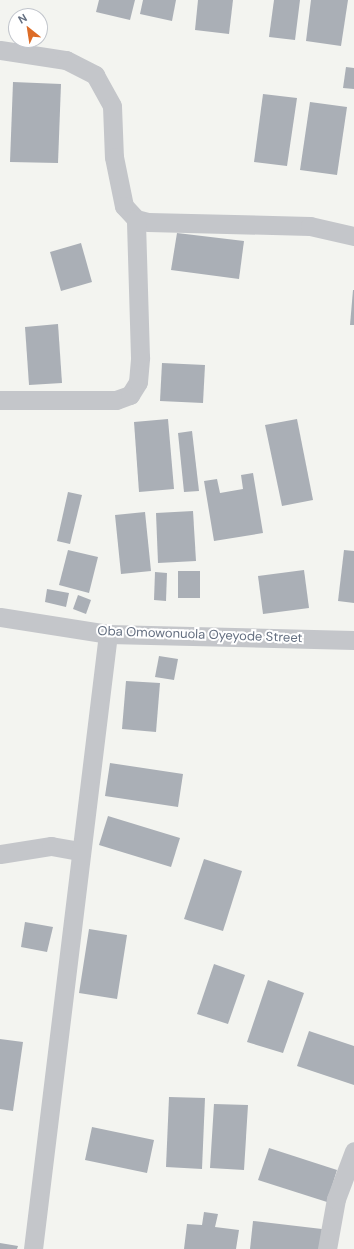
<!DOCTYPE html>
<html>
<head>
<meta charset="utf-8">
<style>
	body { margin:0 }
	#map { position:relative; width:354px; height:1249px; overflow:hidden; background:#f3f4f0; font-family:"DM Sans",sans-serif }
	div>[style] { position:absolute }
	[style*='--x'] { left:calc(var(--x)*1px); top:calc(var(--y)*1px); width:calc(var(--w)*1px); rotate:calc(var(--a)*1deg) }
	.building>* { inset:0; background:#aaafb6 }
	.street>* { height:19px; margin:-9.5px; padding:0 9.5px; transform-origin:9.5px; border-radius:9.5px; background:#c4c6ca }
	span { translate:-50% -50%; white-space:nowrap; text-align:center; line-height:1.15; -webkit-text-stroke:4px #fff; paint-order:stroke }
	.street-label { font-size:13px; color:#646f80 }
	.north { position:absolute; left:8px; top:8px; width:40px; height:40px; box-sizing:border-box; background:#fff; border:1px solid #c1c5cc; border-radius:50%; rotate:330deg; font-size:11px; font-weight:700; line-height:16px; text-align:center; color:#646f80 }
	.north::after { content:''; display:block; margin:auto; width:14px; height:18px; background:#dd6c27; clip-path:polygon(50% 0,100% 100%,50% 72%,0 100%) }
</style>
</head>
<body>
<div id="map">
	<div class="building">
		<i style="clip-path:polygon(99px 0,135px 0,130px 20px,96px 12px)"></i>
		<i style="clip-path:polygon(143px 0,176px 0,172px 21px,140px 14px)"></i>
		<i style="clip-path:polygon(198px 0,233px 0,229px 34px,195px 30px)"></i>
		<i style="clip-path:polygon(274px 0,300px 0,295px 40px,269px 37px)"></i>
		<i style="clip-path:polygon(311px 0,348px 0,341px 46px,306px 41px)"></i>
		<i style="clip-path:polygon(346px 67px,354px 68px,354px 89px,343px 88px)"></i>
		<i style="clip-path:polygon(13px 82px,61px 84px,58px 163px,10px 162px)"></i>
		<i style="clip-path:polygon(263px 94px,297px 98px,287px 166px,254px 162px)"></i>
		<i style="clip-path:polygon(310px 102px,347px 107px,337px 175px,300px 170px)"></i>
		<i style="clip-path:polygon(177px 233px,244px 241px,239px 279px,171px 270px)"></i>
		<i style="clip-path:polygon(81px 243px,92px 282px,61px 291px,50px 252px)"></i>
		<i style="clip-path:polygon(353px 290px,354px 290px,354px 325px,350px 325px)"></i>
		<i style="clip-path:polygon(58px 324px,62px 383px,29px 385px,25px 327px)"></i>
		<i style="clip-path:polygon(162px 363px,205px 365px,203px 403px,160px 401px)"></i>
		<i style="clip-path:polygon(168px 419px,174px 489px,139px 492px,134px 422px)"></i>
		<i style="clip-path:polygon(297px 419px,313px 500px,282px 506px,265px 425px)"></i>
		<i style="clip-path:polygon(192px 431px,199px 491px,184px 492px,178px 433px)"></i>
		<i style="clip-path:polygon(253px 473px,263px 533px,214px 541px,204px 481px,217px 479px,220px 493px,243px 489px,241px 475px)"></i>
		<i style="clip-path:polygon(68px 492px,82px 495px,70px 544px,57px 541px)"></i>
		<i style="clip-path:polygon(193px 511px,196px 561px,158px 563px,156px 513px)"></i>
		<i style="clip-path:polygon(145px 512px,151px 571px,121px 574px,115px 515px)"></i>
		<i style="clip-path:polygon(68px 550px,98px 557px,89px 593px,59px 585px)"></i>
		<i style="clip-path:polygon(344px 550px,354px 551px,354px 603px,338px 601px)"></i>
		<i style="clip-path:polygon(304px 570px,309px 608px,263px 614px,258px 576px)"></i>
		<i style="clip-path:polygon(178px 571px,200px 571px,200px 598px,178px 598px)"></i>
		<i style="clip-path:polygon(155px 572px,167px 573px,166px 601px,154px 600px)"></i>
		<i style="clip-path:polygon(47px 589px,69px 593px,66px 607px,45px 602px)"></i>
		<i style="clip-path:polygon(78px 595px,91px 600px,86px 614px,73px 609px)"></i>
		<i style="clip-path:polygon(159px 656px,178px 659px,174px 680px,155px 677px)"></i>
		<i style="clip-path:polygon(126px 681px,160px 683px,156px 732px,122px 729px)"></i>
		<i style="clip-path:polygon(110px 763px,183px 774px,178px 807px,105px 796px)"></i>
		<i style="clip-path:polygon(108px 816px,180px 838px,171px 867px,99px 845px)"></i>
		<i style="clip-path:polygon(204px 859px,242px 871px,223px 931px,184px 919px)"></i>
		<i style="clip-path:polygon(25px 922px,53px 927px,47px 952px,21px 947px)"></i>
		<i style="clip-path:polygon(89px 929px,127px 935px,117px 999px,79px 993px)"></i>
		<i style="clip-path:polygon(214px 964px,245px 975px,228px 1024px,197px 1014px)"></i>
		<i style="clip-path:polygon(268px 980px,304px 993px,283px 1053px,247px 1042px)"></i>
		<i style="clip-path:polygon(309px 1031px,354px 1046px,354px 1085px,297px 1066px)"></i>
		<i style="clip-path:polygon(0 1039px,23px 1042px,13px 1111px,0 1109px)"></i>
		<i style="clip-path:polygon(169px 1097px,205px 1098px,202px 1169px,166px 1167px)"></i>
		<i style="clip-path:polygon(214px 1104px,248px 1105px,244px 1170px,210px 1168px)"></i>
		<i style="clip-path:polygon(92px 1127px,154px 1140px,147px 1173px,85px 1160px)"></i>
		<i style="clip-path:polygon(269px 1148px,337px 1170px,327px 1202px,258px 1180px)"></i>
		<i style="clip-path:polygon(204px 1212px,218px 1214px,215px 1227px,239px 1230px,236px 1249px,184px 1249px,187px 1224px,202px 1225px)"></i>
		<i style="clip-path:polygon(253px 1221px,322px 1229px,320px 1249px,250px 1249px)"></i>
		<i style="clip-path:polygon(0 1243px,18px 1246px,17px 1249px,0 1249px)"></i>
	</div>
	<div class="street">
		<i style="--x:0;--y:50;--w:67;--a:8.6"></i>
		<i style="--x:66;--y:60;--w:33;--a:27"></i>
		<i style="--x:95;--y:75;--w:35;--a:61"></i>
		<i style="--x:112;--y:106;--w:51;--a:87.8"></i>
		<i style="--x:114;--y:157;--w:50;--a:78.5"></i>
		<i style="--x:124;--y:206;--w:18;--a:47"></i>
		<i style="--x:136;--y:219;--w:12;--a:14"></i>
		<i style="--x:148;--y:222;--w:162;--a:1.4"></i>
		<i style="--x:310;--y:226;--w:45;--a:12.8"></i>
		<i style="--x:0;--y:400;--w:116;--a:0"></i>
		<i style="--x:116;--y:400;--w:15;--a:-20"></i>
		<i style="--x:130;--y:395;--w:15;--a:-58"></i>
		<i style="--x:138;--y:382;--w:25;--a:-85"></i>
		<i style="--x:140;--y:357;--w:138;--a:-91.7"></i>
		<i style="--x:0;--y:617;--w:109;--a:8.9"></i>
		<i style="--x:108;--y:634;--w:246;--a:1.4"></i>
		<i style="--x:0;--y:854;--w:52;--a:-8.9"></i>
		<i style="--x:51;--y:846;--w:28;--a:10"></i>
		<i style="--x:33;--y:1249;--w:620;--a:-83.05"></i>
		<i style="--x:327;--y:1249;--w:51;--a:-79.8"></i>
		<i style="--x:336;--y:1199;--w:51;--a:-69.4"></i>
	</div>
	<div class="street-label">
		<span style="left:200px;top:635px;rotate:2deg">Oba Omowonuola Oyeyode Street</span>
	</div>
	<div class="north">N</div>
</div>
</body>
</html>
